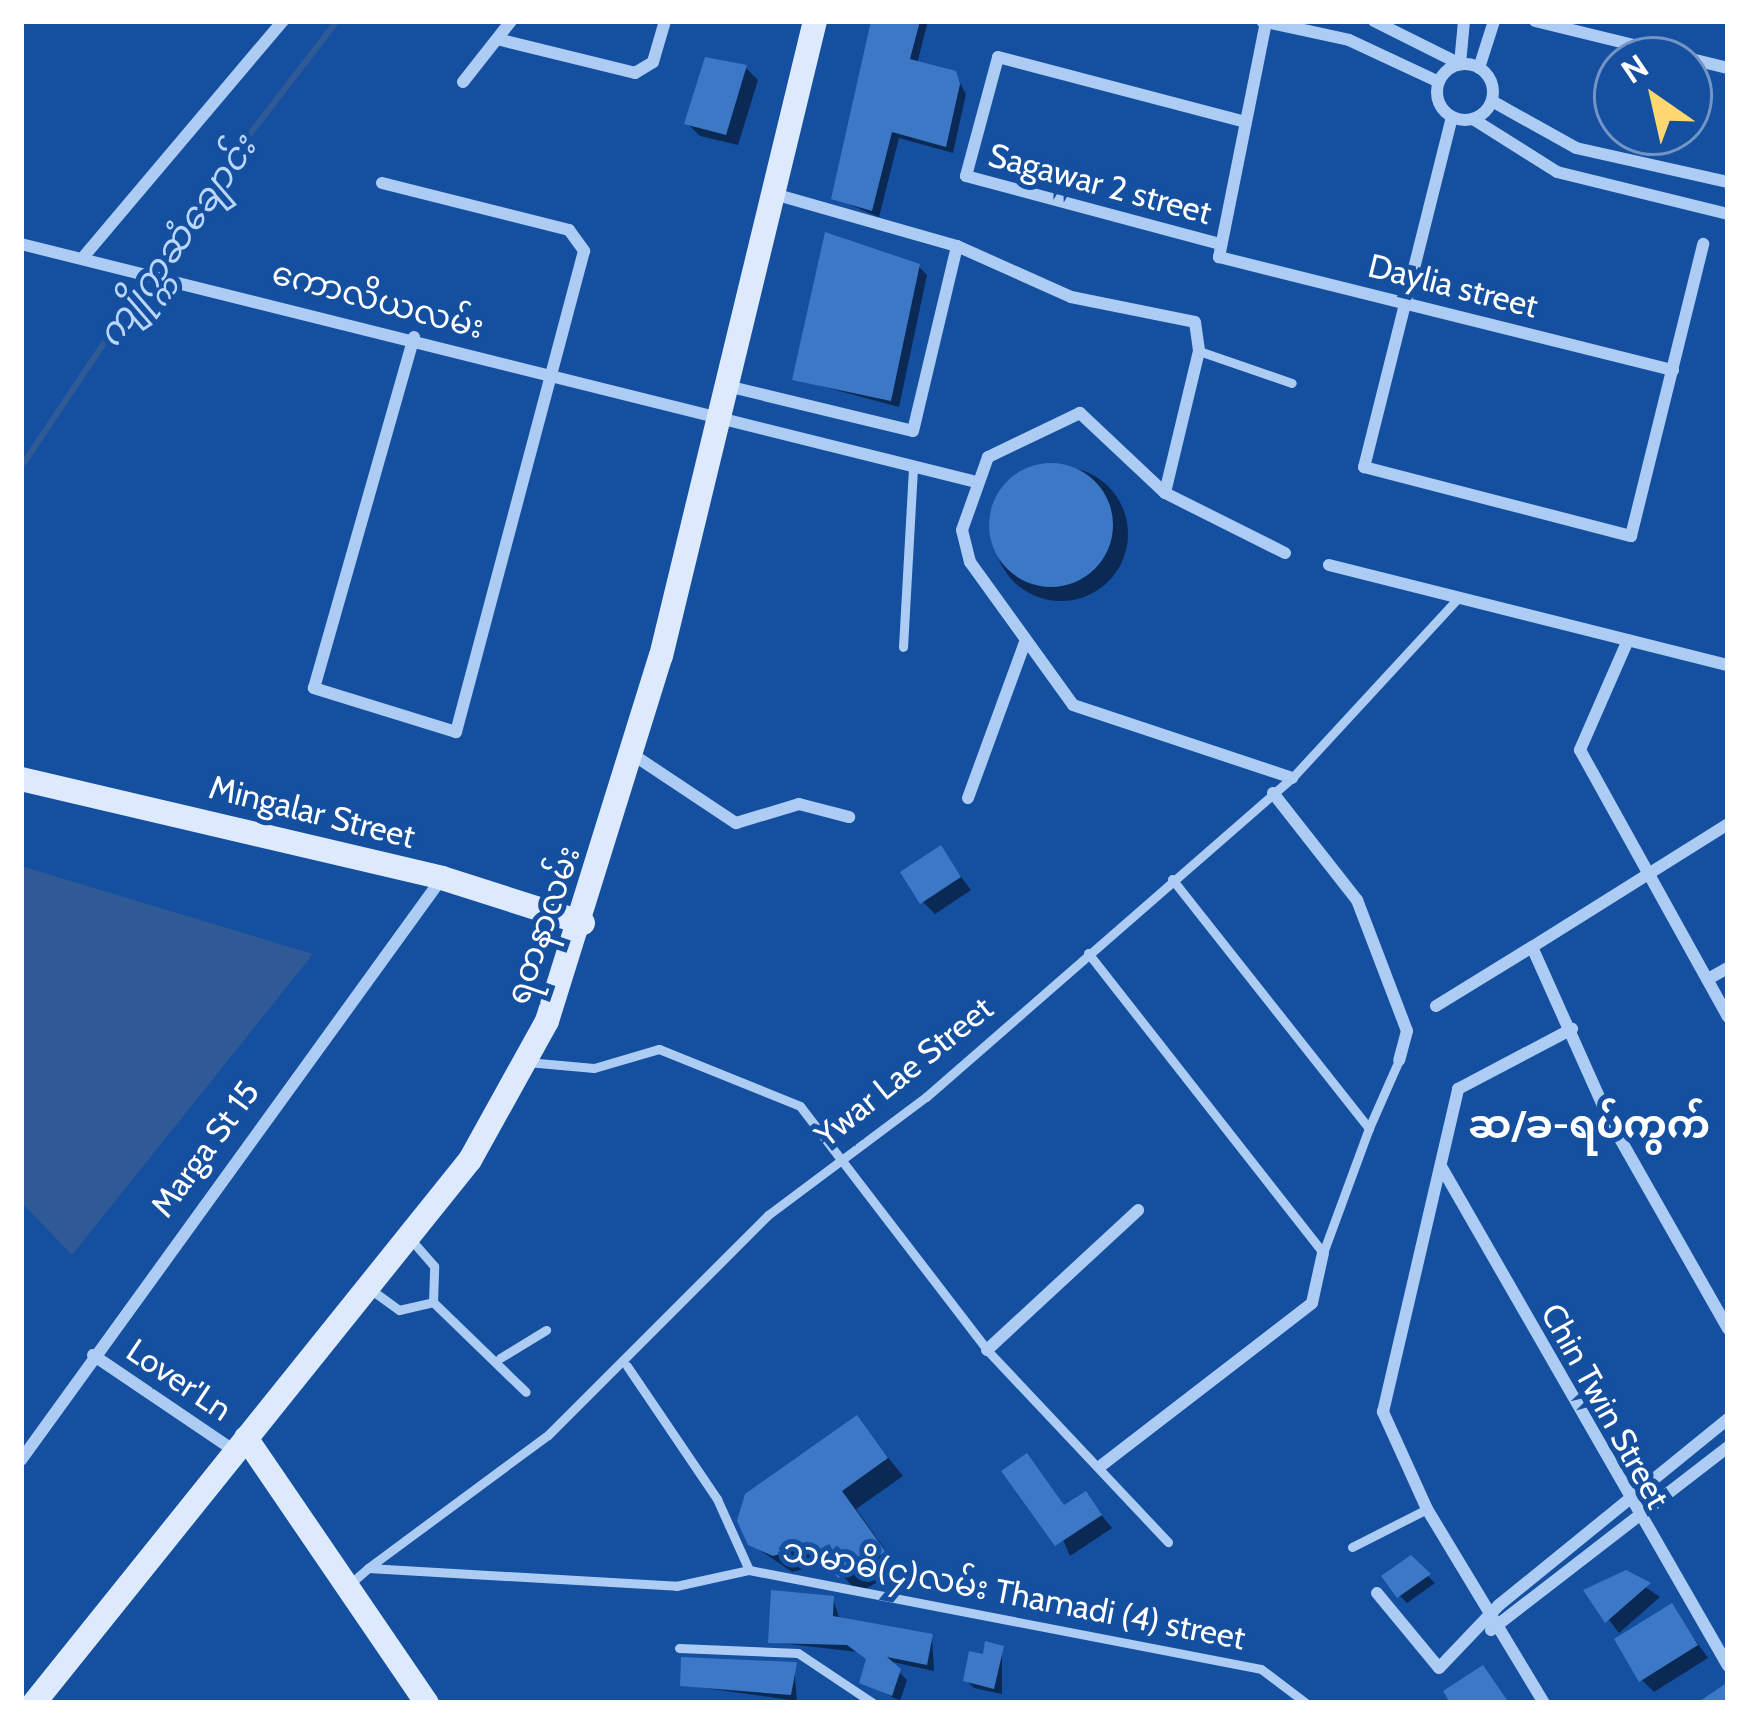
<!DOCTYPE html>
<html>
<head>
<meta charset="utf-8">
<style>
	body { margin:0 }
	#map { position:relative; width:1749px; height:1724px; overflow:hidden; background:#144fa0; font-family:Cabin,"Noto Sans Myanmar",sans-serif }
	div>[style] { position:absolute }
	[style*='--x'] { left:calc(var(--x)*1px); top:calc(var(--y)*1px); width:calc(var(--w)*1px); rotate:calc(var(--a)*1deg) }
	.water>* { inset:0; background:#2f5a96 }
	.shadow>* { inset:0; background:#0007 }
	.round { border-radius:50% }
	.stream>* { height:6px; margin:-3px; padding:0 3px; transform-origin:3px; border-radius:3px; background:#2f5a96 }
	.building>* { inset:0; background:#3d78c7 }
	.lane>* { height:9px; margin:-4.5px; padding:0 4.5px; transform-origin:4.5px; border-radius:4.5px; background:#adccf4 }
	.street>* { height:12px; margin:-6px; padding:0 6px; transform-origin:6px; border-radius:6px; background:#adccf4 }
	.street>.ring { margin:-6px; padding:0; box-sizing:content-box; background:none; border:12px solid #adccf4; border-radius:50% }
	.secondary>* { height:24px; margin:-12px; padding:0 12px; transform-origin:12px; border-radius:12px; background:#ddeafd }
	span { translate:-50% -50%; white-space:nowrap; text-align:center; line-height:1.15; -webkit-text-stroke:10px #144fa0; paint-order:stroke }
	.street-label { font-size:33px; color:#fff }
	.water-label { font-size:36px; color:#bad6fa; font-style:italic }
	.quarter-label { font-size:39px; color:#fff; font-weight:700 }
	.frame { position:absolute; inset:0; border:24px solid #fff; pointer-events:none }
	.north { position:absolute; left:1593px; top:36px; width:120px; height:120px; box-sizing:border-box; background:#144fa0; border:3px solid #7295c6; border-radius:50%; rotate:326deg; font-size:33px; font-weight:700; line-height:48px; text-align:center; color:#fff }
	.north::after { content:''; display:block; margin:auto; width:42px; height:54px; background:#ffd770; clip-path:polygon(50% 0,100% 100%,50% 72%,0 100%) }
</style>
</head>
<body>
<div id="map">
	<div class="water">
		<i style="clip-path:polygon(21px 866px,313px 954px,72px 1255px,21px 1202px)"></i>
	</div>
	<div class="shadow">
		<i style="clip-path:polygon(878px 21px,928px 21px,917px 64px,955px 74px,966px 94px,953px 153px,899px 138px,879px 217px,834px 198px)"></i>
		<i style="clip-path:polygon(746px 68px,758px 80px,738px 145px,700px 136px,688px 124px)"></i>
		<i style="clip-path:polygon(918px 266px,927px 275px,899px 407px,795px 379px)"></i>
		<i class="round" style="left:994px;top:467px;width:134px;height:134px"></i>
		<i style="clip-path:polygon(940px 849px,971px 890px,935px 914px,923px 902px)"></i>
		<i style="clip-path:polygon(857px 1419px,903px 1476px,856px 1509px,900px 1570px,858px 1593px,830px 1561px,792px 1572px,751px 1544px)"></i>
		<i style="clip-path:polygon(1027px 1457px,1066px 1508px,1085px 1495px,1112px 1528px,1070px 1556px)"></i>
		<i style="clip-path:polygon(1411px 1559px,1435px 1583px,1407px 1603px,1400px 1596px)"></i>
		<i style="clip-path:polygon(1626px 1574px,1660px 1597px,1619px 1633px,1587px 1591px)"></i>
		<i style="clip-path:polygon(833px 1599px,840px 1620px,932px 1637px,934px 1671px,888px 1661px,907px 1680px,900px 1701px,863px 1682px,869px 1660px,858px 1652px,771px 1642px)"></i>
		<i style="clip-path:polygon(1672px 1607px,1708px 1658px,1654px 1692px,1642px 1680px)"></i>
		<i style="clip-path:polygon(1002px 1649px,1002px 1694px,974px 1688px,966px 1680px)"></i>
		<i style="clip-path:polygon(794px 1665px,797px 1701px,683px 1685px)"></i>
	</div>
	<div class="stream">
		<i style="--x:21;--y:467;--w:327;--a:-56.2"></i>
		<i style="--x:203;--y:195;--w:220;--a:-52.4"></i>
	</div>
	<div class="building">
		<i style="clip-path:polygon(871px 21px,920px 21px,910px 59px,956px 71px,960px 84px,946px 147px,892px 132px,872px 211px,831px 199px)"></i>
		<i style="clip-path:polygon(705px 57px,747px 65px,726px 135px,684px 124px)"></i>
		<i style="clip-path:polygon(825px 232px,920px 264px,891px 401px,792px 380px)"></i>
		<i class="round" style="left:989px;top:463px;width:124px;height:124px"></i>
		<i style="clip-path:polygon(941px 845px,961px 877px,920px 904px,900px 872px)"></i>
		<i style="clip-path:polygon(857px 1415px,888px 1458px,842px 1491px,886px 1552px,838px 1578px,815px 1544px,773px 1556px,748px 1545px,737px 1521px,745px 1494px)"></i>
		<i style="clip-path:polygon(1027px 1453px,1064px 1505px,1086px 1491px,1102px 1515px,1055px 1546px,1001px 1471px)"></i>
		<i style="clip-path:polygon(1411px 1555px,1431px 1574px,1397px 1598px,1381px 1576px)"></i>
		<i style="clip-path:polygon(1626px 1570px,1651px 1583px,1605px 1623px,1583px 1590px)"></i>
		<i style="clip-path:polygon(771px 1590px,834px 1596px,833px 1616px,933px 1634px,927px 1665px,887px 1657px,901px 1669px,892px 1696px,859px 1683px,866px 1659px,847px 1645px,768px 1643px)"></i>
		<i style="clip-path:polygon(1672px 1603px,1698px 1645px,1639px 1682px,1614px 1639px)"></i>
		<i style="clip-path:polygon(985px 1641px,1004px 1646px,994px 1689px,963px 1681px,969px 1651px,983px 1654px)"></i>
		<i style="clip-path:polygon(681px 1657px,795px 1662px,797px 1663px,791px 1695px,680px 1686px)"></i>
		<i style="clip-path:polygon(1483px 1665px,1509px 1703px,1450px 1703px,1443px 1691px)"></i>
		<i style="clip-path:polygon(1728px 1682px,1728px 1703px,1697px 1703px)"></i>
	</div>
	<div class="lane">
		<i style="--x:1199;--y:351;--w:98;--a:19"></i>
		<i style="--x:903;--y:647;--w:180;--a:-86.8"></i>
		<i style="--x:1172;--y:879;--w:318;--a:51.7"></i>
		<i style="--x:1369;--y:1128;--w:74;--a:-66.2"></i>
		<i style="--x:1088;--y:953;--w:381;--a:51.9"></i>
		<i style="--x:1323;--y:1253;--w:133;--a:-69.8"></i>
		<i style="--x:527;--y:1062;--w:67;--a:5.1"></i>
		<i style="--x:594;--y:1068;--w:68;--a:-16.3"></i>
		<i style="--x:659;--y:1049;--w:152;--a:22"></i>
		<i style="--x:800;--y:1106;--w:307;--a:52.5"></i>
		<i style="--x:987;--y:1350;--w:264;--a:46.7"></i>
		<i style="--x:370;--y:1289;--w:36;--a:36"></i>
		<i style="--x:399;--y:1310;--w:35;--a:-13"></i>
		<i style="--x:433;--y:1302;--w:36;--a:-88"></i>
		<i style="--x:434;--y:1266;--w:35;--a:-131"></i>
		<i style="--x:433;--y:1302;--w:129;--a:44.1"></i>
		<i style="--x:500;--y:1358;--w:54;--a:-31.3"></i>
		<i style="--x:627;--y:1366;--w:161;--a:55.9"></i>
		<i style="--x:717;--y:1499;--w:78;--a:65.7"></i>
		<i style="--x:1352;--y:1547;--w:84;--a:-26.9"></i>
		<i style="--x:368;--y:1568;--w:224;--a:-36.5"></i>
		<i style="--x:548;--y:1435;--w:311;--a:-45"></i>
		<i style="--x:768;--y:1215;--w:197;--a:-36.8"></i>
		<i style="--x:926;--y:1097;--w:486;--a:-41.1"></i>
		<i style="--x:1292;--y:778;--w:245;--a:-47.3"></i>
		<i style="--x:351;--y:1583;--w:23;--a:-41"></i>
		<i style="--x:368;--y:1568;--w:309;--a:3.3"></i>
		<i style="--x:676;--y:1586;--w:75;--a:-12.4"></i>
		<i style="--x:749;--y:1570;--w:521;--a:10.94"></i>
		<i style="--x:1261;--y:1669;--w:56;--a:37.1"></i>
		<i style="--x:679;--y:1648;--w:119;--a:2.4"></i>
		<i style="--x:798;--y:1653;--w:90;--a:33.7"></i>
	</div>
	<div class="street">
		<i style="--x:1262;--y:21;--w:89;--a:12.3"></i>
		<i style="--x:1349;--y:40;--w:99;--a:25"></i>
		<i style="--x:1374;--y:21;--w:96;--a:26.6"></i>
		<i style="--x:1460;--y:64;--w:43;--a:-84.7"></i>
		<i style="--x:1535;--y:21;--w:199;--a:13.7"></i>
		<i style="--x:1266;--y:22;--w:240;--a:101.3"></i>
		<i style="--x:1219;--y:257;--w:468;--a:14"></i>
		<i style="--x:501;--y:40;--w:138;--a:13.8"></i>
		<i style="--x:635;--y:73;--w:21;--a:-31"></i>
		<i style="--x:653;--y:62;--w:43;--a:-73.7"></i>
		<i class="ring" style="left:1437px;top:64px;width:44px;height:44px"></i>
		<i style="--x:1479;--y:68;--w:49;--a:-72.3"></i>
		<i style="--x:463;--y:82;--w:78;--a:-51.8"></i>
		<i style="--x:1492;--y:101;--w:96;--a:29.2"></i>
		<i style="--x:1576;--y:148;--w:156;--a:12.6"></i>
		<i style="--x:1452;--y:117;--w:361;--a:104.1"></i>
		<i style="--x:1364;--y:467;--w:276;--a:14.5"></i>
		<i style="--x:1631;--y:536;--w:301;--a:-76.1"></i>
		<i style="--x:1473;--y:119;--w:99;--a:32.2"></i>
		<i style="--x:1557;--y:172;--w:176;--a:13.8"></i>
		<i style="--x:382;--y:183;--w:193;--a:14.1"></i>
		<i style="--x:569;--y:230;--w:26;--a:54"></i>
		<i style="--x:584;--y:251;--w:498;--a:104.9"></i>
		<i style="--x:456;--y:732;--w:149;--a:-162.8"></i>
		<i style="--x:314;--y:688;--w:365;--a:-74.1"></i>
		<i style="--x:774;--y:194;--w:190;--a:15.9"></i>
		<i style="--x:957;--y:246;--w:125;--a:24.1"></i>
		<i style="--x:1071;--y:297;--w:126;--a:11.4"></i>
		<i style="--x:1195;--y:322;--w:29;--a:82"></i>
		<i style="--x:1199;--y:351;--w:146;--a:103.5"></i>
		<i style="--x:21;--y:244;--w:980;--a:13.99"></i>
		<i style="--x:1220;--y:244;--w:263;--a:-165"></i>
		<i style="--x:966;--y:176;--w:123;--a:-74.9"></i>
		<i style="--x:998;--y:57;--w:255;--a:14.7"></i>
		<i style="--x:85;--y:255;--w:307;--a:-49.8"></i>
		<i style="--x:727;--y:386;--w:191;--a:13.6"></i>
		<i style="--x:913;--y:431;--w:190;--a:-76.6"></i>
		<i style="--x:1285;--y:553;--w:134;--a:-153.4"></i>
		<i style="--x:1165;--y:493;--w:117;--a:-136.7"></i>
		<i style="--x:1080;--y:413;--w:102;--a:154.4"></i>
		<i style="--x:988;--y:457;--w:77;--a:109.6"></i>
		<i style="--x:962;--y:530;--w:33;--a:76"></i>
		<i style="--x:970;--y:562;--w:176;--a:54.2"></i>
		<i style="--x:1073;--y:705;--w:231;--a:18.4"></i>
		<i style="--x:1329;--y:565;--w:411;--a:14.1"></i>
		<i style="--x:1628;--y:640;--w:120;--a:113.6"></i>
		<i style="--x:1580;--y:750;--w:305;--a:61"></i>
		<i style="--x:632;--y:754;--w:125;--a:33.6"></i>
		<i style="--x:736;--y:823;--w:66;--a:-16.8"></i>
		<i style="--x:799;--y:804;--w:52;--a:14.6"></i>
		<i style="--x:1273;--y:793;--w:136;--a:51.9"></i>
		<i style="--x:1357;--y:900;--w:140;--a:69.1"></i>
		<i style="--x:1407;--y:1031;--w:30;--a:105"></i>
		<i style="--x:968;--y:798;--w:166;--a:-69.9"></i>
		<i style="--x:1532;--y:947;--w:231;--a:-32.1"></i>
		<i style="--x:1708;--y:979;--w:23;--a:-29"></i>
		<i style="--x:1436;--y:1006;--w:113;--a:-31.6"></i>
		<i style="--x:1532;--y:947;--w:191;--a:65.9"></i>
		<i style="--x:1610;--y:1121;--w:239;--a:60.4"></i>
		<i style="--x:1442;--y:1168;--w:574;--a:60.13"></i>
		<i style="--x:987;--y:1350;--w:206;--a:-42.8"></i>
		<i style="--x:93;--y:1355;--w:171;--a:34.1"></i>
		<i style="--x:21;--y:1460;--w:718;--a:-54.12"></i>
		<i style="--x:1102;--y:1465;--w:265;--a:-37.6"></i>
		<i style="--x:1312;--y:1303;--w:51;--a:-77.6"></i>
		<i style="--x:1377;--y:1593;--w:97;--a:50.4"></i>
		<i style="--x:1439;--y:1668;--w:87;--a:-46.4"></i>
		<i style="--x:1499;--y:1605;--w:295;--a:-39.1"></i>
		<i style="--x:1491;--y:1630;--w:299;--a:-37.7"></i>
		<i style="--x:1544;--y:1703;--w:227;--a:-121.1"></i>
		<i style="--x:1427;--y:1509;--w:107;--a:-114.4"></i>
		<i style="--x:1383;--y:1412;--w:332;--a:-76.9"></i>
		<i style="--x:1458;--y:1089;--w:129;--a:-27.8"></i>
	</div>
	<div class="secondary">
		<i style="--x:21;--y:779;--w:432;--a:13.2"></i>
		<i style="--x:442;--y:878;--w:148;--a:17.7"></i>
		<i style="--x:246;--y:1438;--w:321;--a:55.7"></i>
		<i style="--x:34;--y:1703;--w:696;--a:-51.24"></i>
		<i style="--x:470;--y:1160;--w:159;--a:-61"></i>
		<i style="--x:547;--y:1021;--w:382;--a:-72.7"></i>
		<i style="--x:661;--y:656;--w:653;--a:-76.37"></i>
	</div>
	<div class="street-label">
		<span style="left:1100px;top:184px;rotate:15deg">Sagawar 2 street</span>
		<span style="left:1453px;top:286px;rotate:14deg">Daylia street</span>
		<span style="left:378px;top:300px;rotate:15deg">ကောလိယလမ်း</span>
		<span style="left:312px;top:812px;rotate:14deg">Mingalar Street</span>
		<span style="left:543px;top:925px;rotate:-71deg">ရတနာလမ်း</span>
		<span style="left:904px;top:1072px;rotate:-39deg">Ywar Lae Street</span>
		<span style="left:205px;top:1149px;rotate:-54deg">Marga St 15</span>
		<span style="left:179px;top:1380px;rotate:34deg">Lover'Ln</span>
		<span style="left:1605px;top:1406px;rotate:61deg">Chin Twin Street</span>
		<span style="left:1014px;top:1594px;rotate:11deg">သမာဓိ(၄)လမ်း Thamadi (4) street</span>
	</div>
	<div class="water-label">
		<span style="left:176px;top:241px;rotate:-55deg">ကျိုက္ကဆံချောင်း</span>
	</div>
	<div class="quarter-label">
		<span style="left:1589px;top:1124px">ဆ/ခ-ရပ်ကွက်</span>
	</div>
	<div class="frame"></div>
	<div class="north">N</div>
</div>
</body>
</html>
